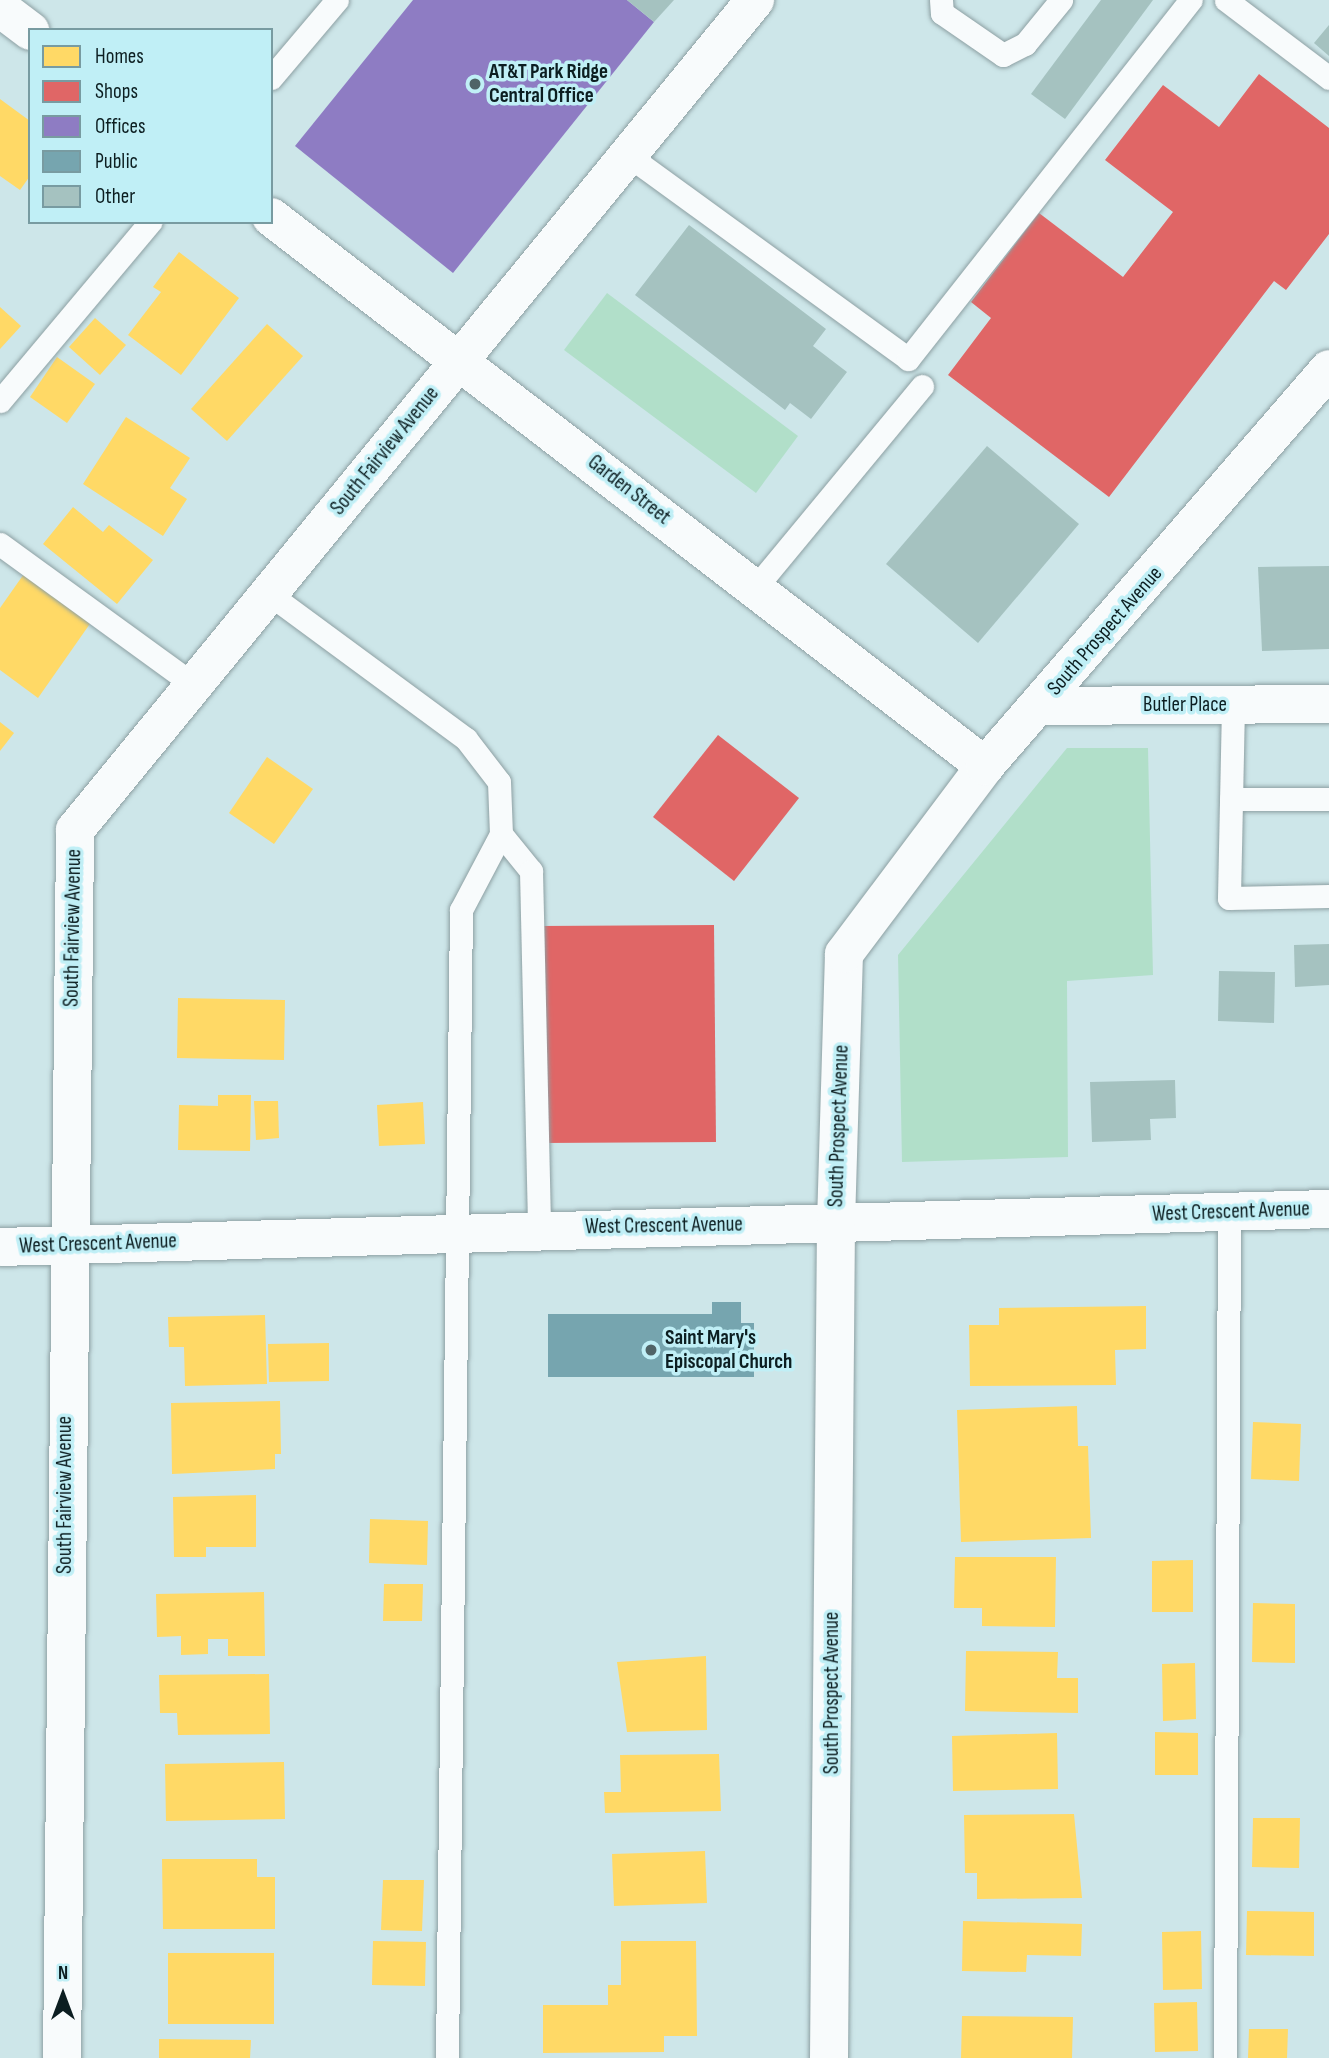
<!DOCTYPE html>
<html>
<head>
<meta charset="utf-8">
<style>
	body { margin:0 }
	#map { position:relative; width:1329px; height:2058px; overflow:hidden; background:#cde6e9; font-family:"Sofia Sans Condensed",sans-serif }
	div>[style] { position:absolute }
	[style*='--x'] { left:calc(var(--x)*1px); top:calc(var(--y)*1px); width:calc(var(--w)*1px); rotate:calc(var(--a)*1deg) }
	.green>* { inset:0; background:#b1dfc9 }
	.homes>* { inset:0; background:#ffd966 }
	.shops>* { inset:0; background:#e06666 }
	.offices>* { inset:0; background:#8e7cc3 }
	.public>* { inset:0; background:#76a5af }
	.building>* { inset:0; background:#a5c2c0 }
	.roads { filter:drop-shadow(0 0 2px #8da0a3) drop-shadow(0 0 2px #8da0a3) }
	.lane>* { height:23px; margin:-11.5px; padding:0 11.5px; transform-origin:11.5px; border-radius:11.5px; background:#f8fbfc }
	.street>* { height:38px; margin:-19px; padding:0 19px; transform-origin:19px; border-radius:19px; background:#f8fbfc }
	.secondary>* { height:38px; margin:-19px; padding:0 19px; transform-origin:19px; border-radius:19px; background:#f8fbfc }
	.dots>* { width:19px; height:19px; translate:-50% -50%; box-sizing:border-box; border:4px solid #c0eff6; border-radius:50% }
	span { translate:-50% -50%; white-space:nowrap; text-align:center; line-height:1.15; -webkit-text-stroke:7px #c0eff6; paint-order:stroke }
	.poi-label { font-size:21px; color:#0c1e21; font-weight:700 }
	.left { translate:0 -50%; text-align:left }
	.street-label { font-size:21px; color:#0c1e21 }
	.legend { position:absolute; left:28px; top:28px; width:245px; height:196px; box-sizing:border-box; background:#c0eff6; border:2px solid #789ba1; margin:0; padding:9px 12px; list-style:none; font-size:21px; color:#0c1e21 }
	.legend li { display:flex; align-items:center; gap:14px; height:35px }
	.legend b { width:35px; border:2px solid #789ba1 }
	.north { position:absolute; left:28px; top:1960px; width:70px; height:70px; -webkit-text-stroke:5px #c0eff6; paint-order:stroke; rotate:0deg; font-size:19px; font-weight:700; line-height:28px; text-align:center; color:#0c1e21 }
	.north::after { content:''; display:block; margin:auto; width:24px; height:32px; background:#0c1e21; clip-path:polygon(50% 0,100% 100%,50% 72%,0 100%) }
</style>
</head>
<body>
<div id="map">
	<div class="green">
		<i style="clip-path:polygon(607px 293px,798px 436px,756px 493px,564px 350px)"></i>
		<i style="clip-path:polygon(1067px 748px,1148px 748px,1153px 975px,1067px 981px,1068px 1157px,902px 1162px,898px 955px)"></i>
	</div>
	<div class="homes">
		<i style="clip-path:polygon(0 99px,30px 121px,30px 176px,20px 190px,0 176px)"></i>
		<i style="clip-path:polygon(179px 252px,239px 298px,181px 375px,128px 335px,161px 292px,153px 287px)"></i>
		<i style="clip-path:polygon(0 307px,21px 326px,0 349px)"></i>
		<i style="clip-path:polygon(95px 318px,126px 345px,100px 375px,69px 347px)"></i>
		<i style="clip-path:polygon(267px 324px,303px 356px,227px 441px,191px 409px)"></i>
		<i style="clip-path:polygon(57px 357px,95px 384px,67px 423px,30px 397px)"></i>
		<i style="clip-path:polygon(126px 417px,190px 458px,170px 488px,187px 499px,163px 536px,83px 484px)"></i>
		<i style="clip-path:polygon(73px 507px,103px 532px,109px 525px,153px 560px,117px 604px,43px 544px)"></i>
		<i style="clip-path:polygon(26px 571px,94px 618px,38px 698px,0 670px,0 608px)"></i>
		<i style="clip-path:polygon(0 722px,14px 733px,0 751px)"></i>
		<i style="clip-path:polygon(267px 757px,313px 789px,274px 844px,229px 813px)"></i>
		<i style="clip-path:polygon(178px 998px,285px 1000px,284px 1060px,177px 1058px)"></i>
		<i style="clip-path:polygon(218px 1095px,251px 1095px,250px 1151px,178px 1150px,179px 1105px,218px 1106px)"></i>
		<i style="clip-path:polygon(254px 1101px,278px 1101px,279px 1138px,256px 1140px)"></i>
		<i style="clip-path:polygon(423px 1102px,425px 1144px,379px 1146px,377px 1105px)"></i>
		<i style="clip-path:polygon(1146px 1306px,1146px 1349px,1115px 1350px,1116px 1385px,970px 1386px,969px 1325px,999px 1325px,999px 1308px)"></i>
		<i style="clip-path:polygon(265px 1315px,267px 1384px,185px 1386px,184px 1347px,169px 1347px,168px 1317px)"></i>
		<i style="clip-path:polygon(329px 1343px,329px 1381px,269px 1382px,268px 1344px)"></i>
		<i style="clip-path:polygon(280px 1401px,281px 1454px,275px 1454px,275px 1469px,172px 1474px,171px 1403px)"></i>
		<i style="clip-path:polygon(1077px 1406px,1078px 1446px,1088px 1446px,1091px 1538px,961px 1542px,957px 1410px)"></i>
		<i style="clip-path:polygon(1253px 1422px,1301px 1424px,1299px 1481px,1251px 1479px)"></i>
		<i style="clip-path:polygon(256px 1495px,256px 1547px,206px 1547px,206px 1557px,174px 1557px,173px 1497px)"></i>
		<i style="clip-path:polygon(370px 1519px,428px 1521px,427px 1565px,369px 1563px)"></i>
		<i style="clip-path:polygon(955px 1557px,1056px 1557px,1055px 1627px,982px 1626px,982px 1608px,954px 1608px)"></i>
		<i style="clip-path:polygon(1193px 1560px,1193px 1612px,1152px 1612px,1152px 1561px)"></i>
		<i style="clip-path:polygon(384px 1584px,423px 1584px,422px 1621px,383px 1621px)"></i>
		<i style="clip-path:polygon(264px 1592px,265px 1656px,228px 1656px,228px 1639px,208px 1639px,208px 1654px,181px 1655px,181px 1636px,157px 1637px,156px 1594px)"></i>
		<i style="clip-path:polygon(1253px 1603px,1295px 1604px,1295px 1663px,1252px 1662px)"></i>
		<i style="clip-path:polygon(966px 1651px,1058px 1652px,1057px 1678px,1078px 1678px,1078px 1713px,965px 1711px)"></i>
		<i style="clip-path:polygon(706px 1656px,707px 1730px,627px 1732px,617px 1662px)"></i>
		<i style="clip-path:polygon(1195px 1663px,1196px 1719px,1163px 1721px,1162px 1664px)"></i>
		<i style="clip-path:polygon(269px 1674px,270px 1734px,178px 1735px,177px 1713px,160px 1713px,159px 1675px)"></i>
		<i style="clip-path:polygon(1155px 1732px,1198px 1733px,1198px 1775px,1155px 1775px)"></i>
		<i style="clip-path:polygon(1057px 1733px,1058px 1789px,953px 1791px,952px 1736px)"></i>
		<i style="clip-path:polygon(719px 1754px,721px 1811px,605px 1813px,604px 1792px,621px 1792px,620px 1755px)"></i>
		<i style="clip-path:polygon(284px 1762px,285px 1819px,166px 1821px,165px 1764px)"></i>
		<i style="clip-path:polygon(1074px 1814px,1082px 1898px,977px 1899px,977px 1873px,965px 1873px,964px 1815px)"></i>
		<i style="clip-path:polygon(1253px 1818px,1300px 1818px,1299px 1868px,1252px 1867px)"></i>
		<i style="clip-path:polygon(705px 1851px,707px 1903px,614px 1906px,612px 1854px)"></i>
		<i style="clip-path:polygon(162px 1859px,257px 1859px,257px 1877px,275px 1877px,275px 1929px,163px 1929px)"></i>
		<i style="clip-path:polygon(383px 1880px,424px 1880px,422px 1931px,381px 1930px)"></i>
		<i style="clip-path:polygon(1247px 1911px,1314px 1912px,1314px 1956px,1246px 1955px)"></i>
		<i style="clip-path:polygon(963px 1921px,1082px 1924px,1081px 1956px,1027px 1955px,1026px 1972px,962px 1971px)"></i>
		<i style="clip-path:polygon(1201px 1931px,1202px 1989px,1163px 1990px,1162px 1932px)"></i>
		<i style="clip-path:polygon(373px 1941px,426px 1942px,425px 1986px,372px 1985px)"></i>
		<i style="clip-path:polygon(621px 1941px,696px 1941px,697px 2036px,664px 2036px,664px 2052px,543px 2053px,543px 2005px,608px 2005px,608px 1985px,621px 1985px)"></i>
		<i style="clip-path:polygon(168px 1953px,274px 1953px,274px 2024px,168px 2024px)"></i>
		<i style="clip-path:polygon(1197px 2002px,1198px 2051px,1155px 2052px,1154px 2003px)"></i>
		<i style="clip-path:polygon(962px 2016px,1073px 2017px,1072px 2058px,961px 2058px)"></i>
		<i style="clip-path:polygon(1249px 2029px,1288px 2029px,1287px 2058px,1248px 2058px)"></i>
		<i style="clip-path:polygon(159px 2039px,251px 2040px,250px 2058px,159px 2058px)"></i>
	</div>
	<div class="shops">
		<i style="clip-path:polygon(1259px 74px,1329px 128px,1329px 234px,1286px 290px,1274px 281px,1109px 497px,948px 375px,991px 318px,971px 302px,1039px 213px,1123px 277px,1173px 212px,1105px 160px,1163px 85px,1219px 127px)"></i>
		<i style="clip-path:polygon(718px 735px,799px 798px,734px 881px,653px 817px)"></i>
		<i style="clip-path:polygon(714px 925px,716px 1142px,542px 1143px,540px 926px)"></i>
	</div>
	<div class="offices">
		<i style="clip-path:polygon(413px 0,627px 0,654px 22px,453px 273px,295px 146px)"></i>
	</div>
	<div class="public">
		<i style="clip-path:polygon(712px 1302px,741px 1302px,741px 1323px,754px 1323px,754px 1377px,548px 1377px,548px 1314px,712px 1314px)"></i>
	</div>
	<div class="building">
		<i style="clip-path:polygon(627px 0,674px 0,654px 22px)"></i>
		<i style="clip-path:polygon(1101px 0,1153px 0,1065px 119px,1031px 94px)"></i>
		<i style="clip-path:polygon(1329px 25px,1329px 56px,1314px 43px)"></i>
		<i style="clip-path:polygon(689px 225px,826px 329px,813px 346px,847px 372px,811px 419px,790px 403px,785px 410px,635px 295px)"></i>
		<i style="clip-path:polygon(987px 446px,1079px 524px,978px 643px,886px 564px)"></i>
		<i style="clip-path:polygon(1329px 566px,1329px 649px,1262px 651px,1258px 567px)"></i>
		<i style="clip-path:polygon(1329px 944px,1329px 985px,1295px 987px,1294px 945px)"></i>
		<i style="clip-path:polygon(1219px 971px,1275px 972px,1274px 1023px,1218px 1021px)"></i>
		<i style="clip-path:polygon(1175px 1080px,1176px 1118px,1150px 1119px,1151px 1140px,1092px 1142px,1090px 1082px)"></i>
	</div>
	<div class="roads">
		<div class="lane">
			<i style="--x:941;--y:0;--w:13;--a:86"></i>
			<i style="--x:942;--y:13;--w:74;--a:34.5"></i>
			<i style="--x:1003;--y:55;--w:25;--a:-27"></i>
			<i style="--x:1025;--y:44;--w:57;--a:-50.7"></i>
			<i style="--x:1226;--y:0;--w:129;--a:37.1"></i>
			<i style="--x:271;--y:78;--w:102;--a:-49.8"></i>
			<i style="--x:629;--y:156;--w:345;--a:36"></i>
			<i style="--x:908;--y:359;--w:457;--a:-51.8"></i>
			<i style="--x:0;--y:401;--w:234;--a:-50"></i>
			<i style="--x:0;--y:544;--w:240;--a:36"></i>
			<i style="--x:755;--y:588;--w:262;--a:-50.4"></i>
			<i style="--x:268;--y:593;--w:246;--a:36.4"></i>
			<i style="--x:466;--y:739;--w:54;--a:52.5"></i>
			<i style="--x:499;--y:782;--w:52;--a:87.8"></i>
			<i style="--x:501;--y:834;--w:86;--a:117.8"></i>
			<i style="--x:461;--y:910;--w:1148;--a:90.7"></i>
			<i style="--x:1233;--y:706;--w:192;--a:91.2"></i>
			<i style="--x:1229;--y:898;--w:100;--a:-1.1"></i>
			<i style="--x:1231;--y:799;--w:98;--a:0"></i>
			<i style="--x:501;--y:834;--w:48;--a:51"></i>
			<i style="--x:531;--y:871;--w:358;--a:88.7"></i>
			<i style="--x:1225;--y:2058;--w:846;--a:-89.73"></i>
		</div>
		<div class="street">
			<i style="--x:0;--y:8;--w:38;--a:37"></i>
			<i style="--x:271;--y:217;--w:901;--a:37.56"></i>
			<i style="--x:1041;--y:706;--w:288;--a:-0.4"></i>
			<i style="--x:0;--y:1247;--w:1330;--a:-1.64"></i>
			<i style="--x:62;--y:2058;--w:1228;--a:-89.39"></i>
			<i style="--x:75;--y:830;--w:1073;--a:-50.67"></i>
			<i style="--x:829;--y:2058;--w:835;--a:-89.52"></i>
		</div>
		<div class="secondary">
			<i style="--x:836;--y:1223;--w:269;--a:-88.3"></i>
			<i style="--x:844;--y:954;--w:235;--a:-53.1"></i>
			<i style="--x:985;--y:766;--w:525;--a:-49.09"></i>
		</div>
	</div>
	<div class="dots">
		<i style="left:475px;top:84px;background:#506467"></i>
		<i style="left:651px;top:1350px;background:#506467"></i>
	</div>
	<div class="poi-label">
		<span class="left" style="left:489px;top:84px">AT&amp;T Park Ridge<br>Central Office</span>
		<span class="left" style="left:665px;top:1350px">Saint Mary's<br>Episcopal Church</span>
	</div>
	<div class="street-label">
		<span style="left:385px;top:451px;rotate:-51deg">South Fairview Avenue</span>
		<span style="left:629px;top:490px;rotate:38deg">Garden Street</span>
		<span style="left:1105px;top:631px;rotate:-49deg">South Prospect Avenue</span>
		<span style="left:1185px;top:705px">Butler Place</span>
		<span style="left:73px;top:928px;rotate:-89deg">South Fairview Avenue</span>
		<span style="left:839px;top:1126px;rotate:-88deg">South Prospect Avenue</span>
		<span style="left:1231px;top:1212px;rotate:-2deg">West Crescent Avenue</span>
		<span style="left:664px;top:1226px;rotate:-1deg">West Crescent Avenue</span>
		<span style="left:98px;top:1244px;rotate:-2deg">West Crescent Avenue</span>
		<span style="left:65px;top:1495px;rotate:-90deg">South Fairview Avenue</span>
		<span style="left:832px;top:1693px;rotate:-90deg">South Prospect Avenue</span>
	</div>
	<ul class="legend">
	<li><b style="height:19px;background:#ffd966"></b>Homes</li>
	<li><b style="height:19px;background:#e06666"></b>Shops</li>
	<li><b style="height:19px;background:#8e7cc3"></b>Offices</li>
	<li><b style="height:19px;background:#76a5af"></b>Public</li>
	<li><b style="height:19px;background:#a5c2c0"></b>Other</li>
	</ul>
	<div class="north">N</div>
</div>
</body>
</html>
